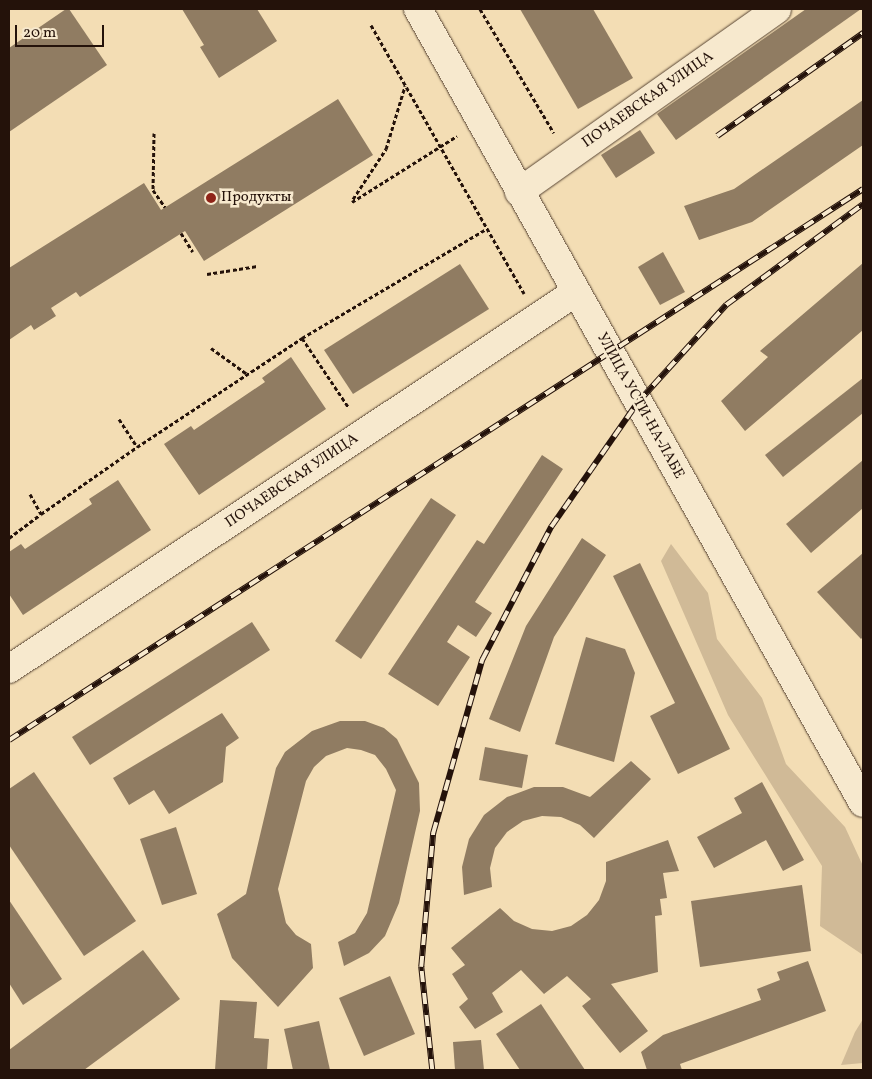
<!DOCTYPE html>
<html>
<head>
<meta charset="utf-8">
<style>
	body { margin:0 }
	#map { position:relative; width:872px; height:1079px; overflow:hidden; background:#f3ddb4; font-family:Vollkorn,serif }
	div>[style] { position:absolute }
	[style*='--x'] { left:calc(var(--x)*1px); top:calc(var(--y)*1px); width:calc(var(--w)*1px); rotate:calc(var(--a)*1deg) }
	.green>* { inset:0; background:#d0ba97 }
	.building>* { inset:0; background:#907c62 }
	.path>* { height:3px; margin-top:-1.5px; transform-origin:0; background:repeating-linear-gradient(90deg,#24120a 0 4px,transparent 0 6.5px) }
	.roads { filter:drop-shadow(0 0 1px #584534) drop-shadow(0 0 1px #584534) }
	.street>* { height:28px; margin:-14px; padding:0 14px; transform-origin:14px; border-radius:14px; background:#f7e9ce }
	.secondary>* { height:28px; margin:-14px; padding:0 14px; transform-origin:14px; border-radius:14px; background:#f7e9ce }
	.rail>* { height:5.5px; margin-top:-2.75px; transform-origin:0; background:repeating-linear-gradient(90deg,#f7e9ce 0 11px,#24120a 0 22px); box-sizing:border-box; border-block:1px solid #24120a }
	.dots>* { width:14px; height:14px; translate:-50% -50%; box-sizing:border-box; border:2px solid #f7e9ce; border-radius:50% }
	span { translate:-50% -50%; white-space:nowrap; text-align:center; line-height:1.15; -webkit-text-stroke:5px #f7e9ce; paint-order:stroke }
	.street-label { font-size:15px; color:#24120a }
	.poi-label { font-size:15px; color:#24120a }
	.left { translate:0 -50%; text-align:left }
	.frame { position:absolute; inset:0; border:10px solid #24120a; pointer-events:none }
	.scale { position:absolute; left:15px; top:25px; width:89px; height:22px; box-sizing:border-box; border:2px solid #24120a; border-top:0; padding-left:6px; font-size:15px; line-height:18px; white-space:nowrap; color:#24120a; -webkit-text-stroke:4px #f7e9ce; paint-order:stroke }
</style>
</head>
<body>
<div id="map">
	<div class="green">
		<i style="clip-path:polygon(671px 544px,708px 593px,717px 639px,762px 698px,786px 764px,845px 827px,863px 866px,863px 955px,820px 926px,822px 866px,728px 715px,661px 561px)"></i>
		<i style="clip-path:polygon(863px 1019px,863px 1063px,841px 1065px,855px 1032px)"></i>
	</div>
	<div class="building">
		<i style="clip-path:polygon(66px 9px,69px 9px,107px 65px,9px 132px,9px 48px)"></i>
		<i style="clip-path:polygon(182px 9px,257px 9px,277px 41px,219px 78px,200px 47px,204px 45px)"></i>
		<i style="clip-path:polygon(520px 9px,593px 9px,633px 78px,578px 109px)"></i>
		<i style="clip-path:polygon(806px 9px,861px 9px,676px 140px,657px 114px)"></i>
		<i style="clip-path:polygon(338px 99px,373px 155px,204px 261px,185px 231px,80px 297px,76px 292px,51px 308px,56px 316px,34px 330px,31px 325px,9px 340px,9px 268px,144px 183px,161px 210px)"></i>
		<i style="clip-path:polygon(863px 100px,863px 145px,752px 222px,699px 240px,684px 206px,734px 189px)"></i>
		<i style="clip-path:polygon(640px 130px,655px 153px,616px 178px,601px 155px)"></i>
		<i style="clip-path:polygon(663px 252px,685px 292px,660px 305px,638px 267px)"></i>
		<i style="clip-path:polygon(863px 263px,863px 330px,745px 431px,721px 401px,768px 357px,760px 351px)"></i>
		<i style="clip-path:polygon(460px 264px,489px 309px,353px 394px,324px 350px)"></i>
		<i style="clip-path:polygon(291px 357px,326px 409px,199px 495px,164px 444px,191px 426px,194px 430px,265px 382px,262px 378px)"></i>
		<i style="clip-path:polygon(863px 378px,863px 413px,783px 477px,765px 455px)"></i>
		<i style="clip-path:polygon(542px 455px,563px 469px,475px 602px,492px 613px,476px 637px,458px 625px,447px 642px,470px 657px,438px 706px,388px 674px,477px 540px,484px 544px)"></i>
		<i style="clip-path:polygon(863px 460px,863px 508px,811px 553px,786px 524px)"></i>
		<i style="clip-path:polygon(118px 480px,151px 530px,23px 615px,9px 594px,9px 552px,21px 544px,25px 549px,92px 504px,89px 499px)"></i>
		<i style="clip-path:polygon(431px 498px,456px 515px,361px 659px,335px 641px)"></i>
		<i style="clip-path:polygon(582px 538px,606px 555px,554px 637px,520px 732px,489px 719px,526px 626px)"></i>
		<i style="clip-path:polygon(863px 553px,863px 637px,861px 639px,817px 592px)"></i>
		<i style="clip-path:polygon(640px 563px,730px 749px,678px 774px,650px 716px,675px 703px,613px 576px)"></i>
		<i style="clip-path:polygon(252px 622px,270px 650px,90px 765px,72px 737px)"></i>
		<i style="clip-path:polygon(586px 637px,625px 649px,635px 673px,614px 762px,555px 744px)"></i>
		<i style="clip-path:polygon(222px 713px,239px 738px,226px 747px,223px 782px,169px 814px,154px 790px,129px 805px,113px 778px)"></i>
		<i style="clip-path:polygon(340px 721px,365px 721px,384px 728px,397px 739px,419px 783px,420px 811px,399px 903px,385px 936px,369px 953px,344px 966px,338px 942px,355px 933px,367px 913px,396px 790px,386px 769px,375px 755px,361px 750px,347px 748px,326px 756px,314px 767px,306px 781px,278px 889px,286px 923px,296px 935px,311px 944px,313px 968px,278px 1007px,232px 958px,217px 914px,246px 894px,276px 768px,285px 752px,312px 731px)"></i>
		<i style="clip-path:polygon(485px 747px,528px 755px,522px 788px,479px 780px)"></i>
		<i style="clip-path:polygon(631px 761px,651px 779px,594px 838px,580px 825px,561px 817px,542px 816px,523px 821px,507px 832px,495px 848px,490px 868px,492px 887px,464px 895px,462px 867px,469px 839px,484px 815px,507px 797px,534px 787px,563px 787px,590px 797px)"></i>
		<i style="clip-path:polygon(34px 772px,136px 921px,84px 956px,9px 845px,9px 789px)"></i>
		<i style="clip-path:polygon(762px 782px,804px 860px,783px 871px,766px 840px,714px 868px,697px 837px,742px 813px,734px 798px)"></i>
		<i style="clip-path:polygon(176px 827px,197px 894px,162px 905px,140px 839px)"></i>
		<i style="clip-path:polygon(668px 840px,679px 871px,663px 873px,667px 898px,660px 899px,662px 915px,655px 916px,658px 972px,611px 984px,648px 1031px,620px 1053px,582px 1006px,591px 999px,567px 976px,544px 994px,521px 970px,492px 993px,503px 1012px,475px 1029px,459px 1007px,468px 999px,452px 974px,465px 965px,451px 948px,500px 908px,514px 921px,532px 929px,552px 931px,571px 926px,587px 915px,599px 900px,606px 881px,606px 862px)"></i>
		<i style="clip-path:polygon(802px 885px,811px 951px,700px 967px,691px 901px)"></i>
		<i style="clip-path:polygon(9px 900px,62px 979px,23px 1005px,9px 983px)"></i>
		<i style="clip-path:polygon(143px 950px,180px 999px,84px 1070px,9px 1070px,9px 1050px)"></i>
		<i style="clip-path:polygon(808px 961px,826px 1011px,680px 1064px,682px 1070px,647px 1070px,641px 1052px,663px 1035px,761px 1000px,757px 989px,780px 980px,777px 972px)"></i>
		<i style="clip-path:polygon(390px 976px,415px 1034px,364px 1056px,339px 998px)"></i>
		<i style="clip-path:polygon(220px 1000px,257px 1002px,254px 1038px,269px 1039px,267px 1070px,215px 1070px)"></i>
		<i style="clip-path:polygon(541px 1004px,585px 1070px,520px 1070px,496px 1034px)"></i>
		<i style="clip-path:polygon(319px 1021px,330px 1070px,293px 1070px,284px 1029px)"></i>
		<i style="clip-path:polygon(481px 1040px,484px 1070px,455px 1070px,453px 1042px)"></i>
	</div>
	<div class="path">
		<i style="--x:480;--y:9;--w:144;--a:59.2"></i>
		<i style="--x:371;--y:25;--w:309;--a:60.3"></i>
		<i style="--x:154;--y:133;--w:57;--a:91"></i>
		<i style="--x:153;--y:190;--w:21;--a:55"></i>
		<i style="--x:353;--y:199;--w:60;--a:-56.6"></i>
		<i style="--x:386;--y:149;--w:66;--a:-73.2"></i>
		<i style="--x:352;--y:202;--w:124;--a:-32.2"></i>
		<i style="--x:181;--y:233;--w:22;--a:58"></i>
		<i style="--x:207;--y:274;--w:51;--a:-9.1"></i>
		<i style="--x:302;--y:338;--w:84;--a:56.1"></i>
		<i style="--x:211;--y:348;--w:44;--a:35.8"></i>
		<i style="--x:119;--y:419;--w:33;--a:57"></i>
		<i style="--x:137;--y:447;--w:198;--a:-33.4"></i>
		<i style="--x:302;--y:338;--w:214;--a:-30.6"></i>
		<i style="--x:30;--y:494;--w:23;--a:61"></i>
		<i style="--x:41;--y:514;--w:117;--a:-34.9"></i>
		<i style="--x:9;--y:538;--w:40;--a:-37"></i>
	</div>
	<div class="roads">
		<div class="street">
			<i style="--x:519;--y:192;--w:316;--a:-35.3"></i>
			<i style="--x:9;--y:669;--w:681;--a:-33.62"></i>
		</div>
		<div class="secondary">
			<i style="--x:418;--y:9;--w:910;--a:60.73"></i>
		</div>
	</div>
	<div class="rail">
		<i style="--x:717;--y:136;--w:179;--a:-35.2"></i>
		<i style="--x:9;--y:740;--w:1016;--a:-32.83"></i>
		<i style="--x:432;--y:1070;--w:104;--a:-96.1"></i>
		<i style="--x:421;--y:967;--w:135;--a:-84.9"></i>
		<i style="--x:433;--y:833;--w:180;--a:-74.2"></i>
		<i style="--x:482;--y:660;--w:150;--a:-62.6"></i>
		<i style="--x:551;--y:527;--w:152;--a:-55.2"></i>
		<i style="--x:638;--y:402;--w:131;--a:-47.8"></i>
		<i style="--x:726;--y:305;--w:170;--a:-36.4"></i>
	</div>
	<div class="dots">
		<i style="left:211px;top:198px;background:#8f2418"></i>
	</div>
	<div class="street-label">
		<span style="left:648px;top:100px;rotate:-35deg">ПОЧАЕВСКАЯ УЛИЦА</span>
		<span style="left:640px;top:406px;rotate:61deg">УЛИЦА УСТИ-НА-ЛАБЕ</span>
		<span style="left:292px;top:481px;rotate:-34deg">ПОЧАЕВСКАЯ УЛИЦА</span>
	</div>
	<div class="poi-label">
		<span class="left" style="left:221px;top:198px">Продукты</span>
	</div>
	<div class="frame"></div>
	<div class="scale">20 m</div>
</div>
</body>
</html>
